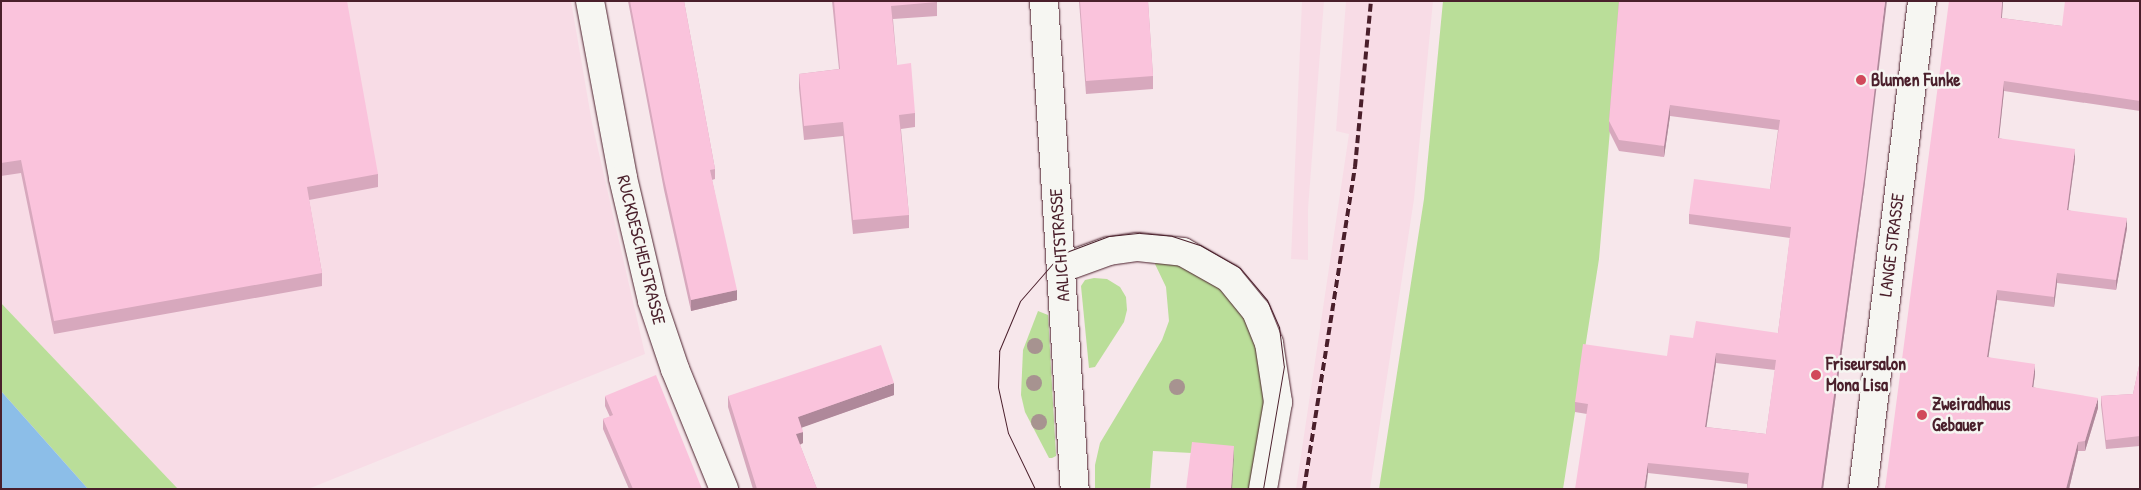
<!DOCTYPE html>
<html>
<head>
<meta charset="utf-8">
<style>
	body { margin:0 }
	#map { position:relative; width:2141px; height:490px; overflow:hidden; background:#f7e7eb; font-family:"Patrick Hand",sans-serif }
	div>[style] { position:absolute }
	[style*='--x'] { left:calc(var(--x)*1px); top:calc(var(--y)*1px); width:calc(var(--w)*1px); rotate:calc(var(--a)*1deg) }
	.built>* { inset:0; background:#f8dce6 }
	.green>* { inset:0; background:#bade99 }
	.water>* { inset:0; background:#8cbee8 }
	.roads { filter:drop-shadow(0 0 1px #4a1f2b) drop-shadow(0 0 1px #4a1f2b) }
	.minor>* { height:28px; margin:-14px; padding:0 14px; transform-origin:14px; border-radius:14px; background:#f6f6f2 }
	.tram>* { height:1px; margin:-0.5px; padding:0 0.5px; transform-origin:0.5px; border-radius:0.5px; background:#4a1f2b }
	.rail>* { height:4px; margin-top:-2px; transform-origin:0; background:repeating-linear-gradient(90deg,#4a1f2b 0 8px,transparent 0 12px) }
	.trees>* { width:16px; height:16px; margin:-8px; border-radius:50%; background:#a79390 }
	.wall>* { inset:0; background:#d7a8bd }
	.shaded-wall>* { inset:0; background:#af889a }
	.building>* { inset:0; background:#fac3dc }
	.dots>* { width:14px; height:14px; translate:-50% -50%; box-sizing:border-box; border:2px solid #f6f6f2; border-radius:50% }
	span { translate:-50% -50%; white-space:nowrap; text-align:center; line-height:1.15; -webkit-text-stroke:5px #f6f6f2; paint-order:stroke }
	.poi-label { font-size:18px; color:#4a1f2b; font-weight:700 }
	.left { translate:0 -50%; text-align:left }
	.street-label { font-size:18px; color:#4a1f2b }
	.frame { position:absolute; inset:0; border:2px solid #4a1f2b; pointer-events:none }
</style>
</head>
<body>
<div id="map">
	<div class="built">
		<i style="clip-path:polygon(1px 1px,571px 1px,592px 123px,645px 354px,308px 489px,178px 489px,1px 303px)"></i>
		<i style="clip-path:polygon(1302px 1px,1324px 1px,1308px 209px,1308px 260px,1291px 259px)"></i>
		<i style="clip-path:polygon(1346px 1px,1433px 1px,1414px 199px,1370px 489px,1296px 489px,1349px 134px,1336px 131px)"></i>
	</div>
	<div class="green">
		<i style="clip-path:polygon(1443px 1px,1621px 1px,1599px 259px,1563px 489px,1379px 489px,1424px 199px)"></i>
		<i style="clip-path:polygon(1165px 258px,1221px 287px,1238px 306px,1250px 329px,1257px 351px,1267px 425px,1254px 489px,1231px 489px,1192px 453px,1153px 451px,1150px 489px,1095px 489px,1095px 465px,1100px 443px,1162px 340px,1169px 321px,1166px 287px,1155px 264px,1158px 259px)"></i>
		<i style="clip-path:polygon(1094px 278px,1107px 279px,1120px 287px,1126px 297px,1127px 310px,1124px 322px,1095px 367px,1089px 368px,1081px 286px,1085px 280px)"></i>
		<i style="clip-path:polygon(1px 303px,178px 489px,88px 489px,1px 391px)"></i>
		<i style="clip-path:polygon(1038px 311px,1048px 315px,1056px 456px,1052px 458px,1049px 458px,1025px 412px,1021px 395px,1023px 350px)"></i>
	</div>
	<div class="water">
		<i style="clip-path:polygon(1px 391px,88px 489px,1px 489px)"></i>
	</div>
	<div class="roads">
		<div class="minor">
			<i style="--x:590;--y:1;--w:180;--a:79.4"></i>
			<i style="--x:623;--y:178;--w:126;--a:76.7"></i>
			<i style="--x:652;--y:301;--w:72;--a:71.3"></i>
			<i style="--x:675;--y:369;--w:130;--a:67.8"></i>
			<i style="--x:1044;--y:1;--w:489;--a:86.4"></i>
			<i style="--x:1073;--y:264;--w:38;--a:-20"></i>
			<i style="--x:1109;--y:251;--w:29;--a:-8"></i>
			<i style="--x:1138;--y:247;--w:45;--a:6.3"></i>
			<i style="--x:1183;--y:252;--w:53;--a:29.5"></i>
			<i style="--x:1229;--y:278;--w:43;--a:50.7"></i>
			<i style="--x:1256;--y:311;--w:35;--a:68"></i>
			<i style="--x:1269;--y:343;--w:60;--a:81.3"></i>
			<i style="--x:1278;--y:402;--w:88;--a:99.8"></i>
			<i style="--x:1863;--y:489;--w:492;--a:-83.1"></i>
		</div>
	</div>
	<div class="tram">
		<i style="--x:1035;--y:489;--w:62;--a:-115.7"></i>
		<i style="--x:1008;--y:433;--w:47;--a:-102.3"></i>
		<i style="--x:998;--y:387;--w:36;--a:-88"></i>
		<i style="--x:999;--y:351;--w:54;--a:-67.2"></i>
		<i style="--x:1020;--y:301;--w:62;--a:-48.9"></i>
		<i style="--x:1061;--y:254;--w:51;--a:-20.6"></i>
		<i style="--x:1109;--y:236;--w:31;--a:-6"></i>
		<i style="--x:1140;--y:233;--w:32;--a:5"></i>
		<i style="--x:1172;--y:236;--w:29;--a:18"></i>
		<i style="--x:1200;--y:245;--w:46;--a:29.9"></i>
		<i style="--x:1240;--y:268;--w:42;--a:49.8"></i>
		<i style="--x:1267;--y:300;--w:30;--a:66"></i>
		<i style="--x:1279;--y:327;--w:39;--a:83"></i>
		<i style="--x:1284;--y:366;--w:125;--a:99.7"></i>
	</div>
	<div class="rail">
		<i style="--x:1304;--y:489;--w:326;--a:-81"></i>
		<i style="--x:1355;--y:167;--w:167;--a:-84.5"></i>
	</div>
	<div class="trees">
		<i style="left:1035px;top:346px"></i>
		<i style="left:1034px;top:383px"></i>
		<i style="left:1177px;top:387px"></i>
		<i style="left:1039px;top:422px"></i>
	</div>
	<div class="wall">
		<i style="clip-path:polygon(1px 1px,378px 174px,378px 187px,309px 200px,322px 273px,322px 286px,54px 334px,21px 173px,1px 176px)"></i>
		<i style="clip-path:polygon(628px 1px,684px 1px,715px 169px,715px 179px,712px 180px,737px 300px,691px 311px,664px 190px)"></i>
		<i style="clip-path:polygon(832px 1px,937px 1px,937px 16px,893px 19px,897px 65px,915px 113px,915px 127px,901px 129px,909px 215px,909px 228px,853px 234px,843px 136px,804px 140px,799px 88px,799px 74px,839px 69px)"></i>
		<i style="clip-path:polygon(1079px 1px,1148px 1px,1153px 76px,1153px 89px,1086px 94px)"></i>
		<i style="clip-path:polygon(evenodd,1619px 1px,1865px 182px,1823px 489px,1747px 489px,1747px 484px,1648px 473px,1587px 414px,1575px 412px,1575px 402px,1667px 356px,1693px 338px,1778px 333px,1790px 238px,1689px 224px,1689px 214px,1770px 189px,1778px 130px,1670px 116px,1664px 157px,1619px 151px,1609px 131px,1609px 121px,1619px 1px,1716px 363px,1775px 370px,1766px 434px,1706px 427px,1716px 363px)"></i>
		<i style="clip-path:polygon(2003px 1px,2002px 18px,2062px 26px,2140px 1px,2140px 111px,2004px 91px,1999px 138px,2075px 159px,2068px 210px,2127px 228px,2116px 290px,2057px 283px,2054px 307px,1997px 300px,1988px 357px,2035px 374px,2033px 387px,2098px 408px,2085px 451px,2078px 451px,2069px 489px,1885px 489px)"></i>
		<i style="clip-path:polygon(2140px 361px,2140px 446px,2106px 449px,2101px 405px,2101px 396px,2133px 394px)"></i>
		<i style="clip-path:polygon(894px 395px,802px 427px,803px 443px,800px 445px,817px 489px,753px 489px,728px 407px,728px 396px)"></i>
		<i style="clip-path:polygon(605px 396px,702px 489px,629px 489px,603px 429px,603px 419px,610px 417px,605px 406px)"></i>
	</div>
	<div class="shaded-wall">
		<i style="clip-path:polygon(1885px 1px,1887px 1px,1865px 182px,1823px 489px,1821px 489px)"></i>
		<i style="clip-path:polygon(2002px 1px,2003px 1px,2001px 28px,2001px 18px)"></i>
		<i style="clip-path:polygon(2004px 81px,2004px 91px,1998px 148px,1998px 138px)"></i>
		<i style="clip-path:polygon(1670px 105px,1670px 116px,1664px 157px,1664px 146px)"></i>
		<i style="clip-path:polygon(2075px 149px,2075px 159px,2067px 220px,2067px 210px)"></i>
		<i style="clip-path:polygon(2127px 218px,2127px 228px,2116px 290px,2116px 280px)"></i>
		<i style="clip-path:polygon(2057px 273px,2057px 283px,2054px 307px,2054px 297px)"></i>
		<i style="clip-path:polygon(737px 290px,737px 300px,691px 311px,691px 300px)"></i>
		<i style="clip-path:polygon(1997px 290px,1997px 300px,1987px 367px,1987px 357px)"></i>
		<i style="clip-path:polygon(1716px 353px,1716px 363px,1705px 437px,1705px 427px)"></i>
		<i style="clip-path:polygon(2035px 364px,2035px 374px,2032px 397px,2032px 387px)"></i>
		<i style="clip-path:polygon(894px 383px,894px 395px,798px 429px,798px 417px)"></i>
		<i style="clip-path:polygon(2098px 398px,2098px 408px,2085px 451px,2085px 441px)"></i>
		<i style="clip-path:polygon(803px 432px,803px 443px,796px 446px,796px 434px)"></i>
		<i style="clip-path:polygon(2078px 442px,2078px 451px,2069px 489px,2066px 489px)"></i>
		<i style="clip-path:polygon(1234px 446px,1234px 456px,1232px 489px,1231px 489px)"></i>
		<i style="clip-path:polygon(1648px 463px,1648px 473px,1646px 489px,1644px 489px)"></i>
	</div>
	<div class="building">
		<i style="clip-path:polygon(1px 1px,347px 1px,378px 174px,307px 187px,322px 273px,54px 321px,21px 160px,1px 163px)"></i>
		<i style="clip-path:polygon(630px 1px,684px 1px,715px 169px,710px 170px,737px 290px,691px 300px,664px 179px)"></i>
		<i style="clip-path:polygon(834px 1px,937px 1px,937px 2px,891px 6px,897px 65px,911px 63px,915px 113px,899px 115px,909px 215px,853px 220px,843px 122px,804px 126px,799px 74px,840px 69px)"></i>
		<i style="clip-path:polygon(1080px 1px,1148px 1px,1153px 76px,1086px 81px)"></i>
		<i style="clip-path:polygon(evenodd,1619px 1px,1885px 1px,1865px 172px,1821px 489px,1747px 489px,1749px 473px,1648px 463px,1644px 489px,1575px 489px,1588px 404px,1575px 402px,1583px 344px,1667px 356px,1670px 335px,1693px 338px,1696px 321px,1778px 333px,1791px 227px,1689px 214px,1694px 179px,1770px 189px,1780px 120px,1670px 105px,1664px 146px,1619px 140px,1609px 121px,1619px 1px,1716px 353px,1776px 360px,1766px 434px,1705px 427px,1716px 353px)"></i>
		<i style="clip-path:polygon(1949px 1px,2002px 1px,2001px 18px,2062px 26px,2065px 1px,2140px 1px,2140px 101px,2004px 81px,1998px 138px,2075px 149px,2067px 210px,2127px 218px,2116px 280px,2057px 273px,2054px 297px,1997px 290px,1987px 357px,2035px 364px,2032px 387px,2098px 398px,2085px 441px,2078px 442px,2066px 489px,1885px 489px)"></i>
		<i style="clip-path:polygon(881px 345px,894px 383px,798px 417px,803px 432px,796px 434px,817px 489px,757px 489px,728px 396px)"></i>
		<i style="clip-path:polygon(2140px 361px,2140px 436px,2106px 440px,2101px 396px,2133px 394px)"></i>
		<i style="clip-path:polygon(656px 375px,702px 489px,633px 489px,603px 419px,613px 415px,605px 396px)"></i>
		<i style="clip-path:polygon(1192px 442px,1234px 446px,1231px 489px,1186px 489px)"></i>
	</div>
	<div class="dots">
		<i style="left:1861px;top:80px;background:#d1495b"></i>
		<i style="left:1816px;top:375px;background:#d1495b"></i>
		<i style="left:1922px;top:415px;background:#d1495b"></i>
	</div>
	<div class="poi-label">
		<span class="left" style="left:1871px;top:80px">Blumen Funke</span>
		<span class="left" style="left:1826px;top:375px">Friseursalon<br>Mona Lisa</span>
		<span class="left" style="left:1932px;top:415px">Zweiradhaus<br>Gebauer</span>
	</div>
	<div class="street-label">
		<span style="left:1060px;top:245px;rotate:-94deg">AALICHTSTRASSE</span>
		<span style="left:1892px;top:245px;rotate:-83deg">LANGE STRASSE</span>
		<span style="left:641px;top:250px;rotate:76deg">RUCKDESCHELSTRASSE</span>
	</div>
	<div class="frame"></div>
</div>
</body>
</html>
